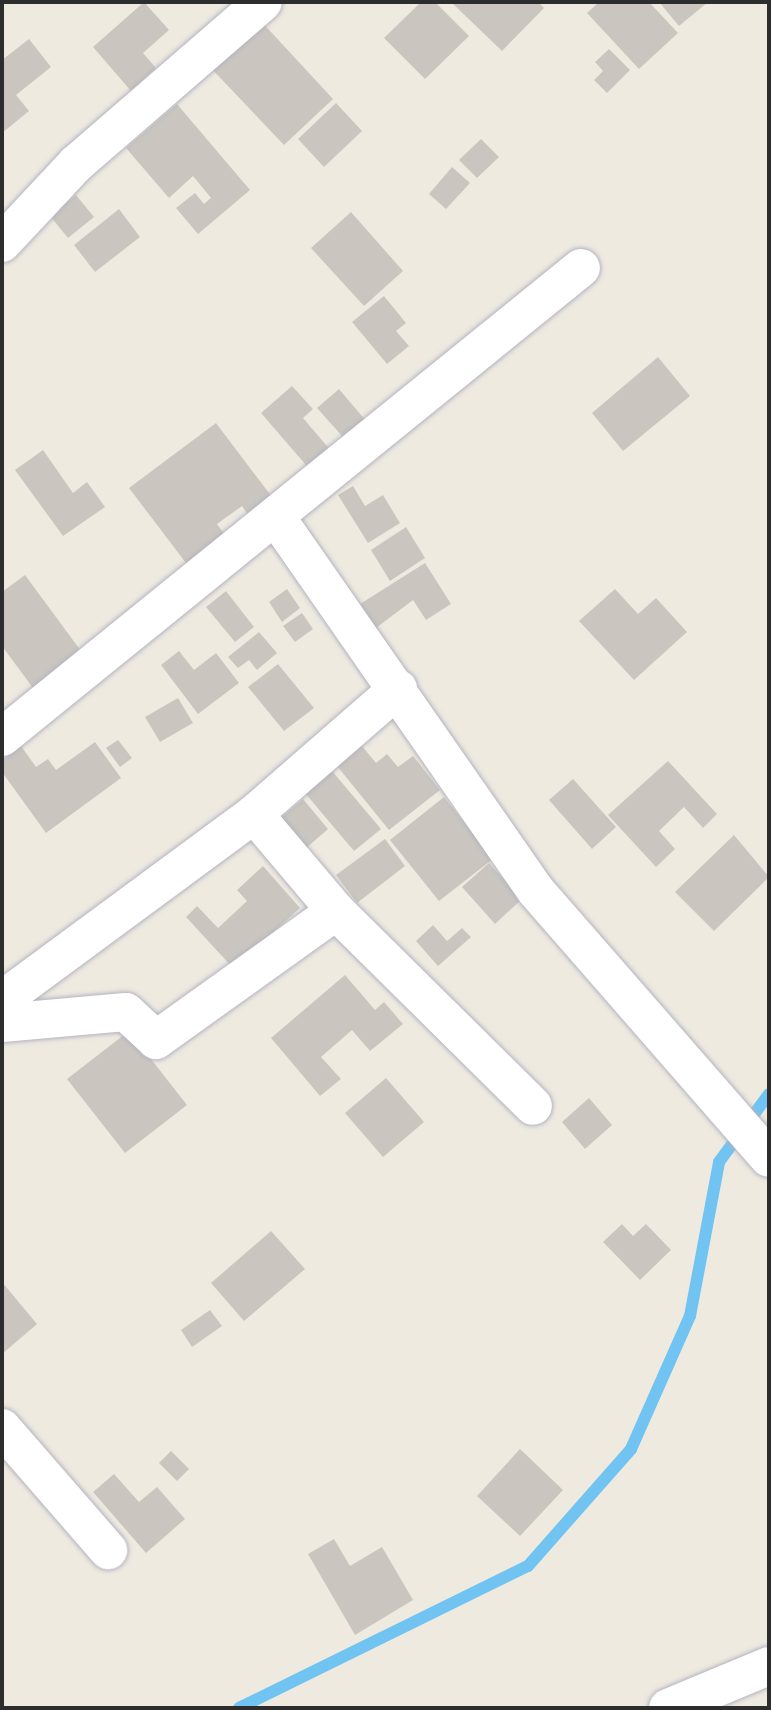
<!DOCTYPE html>
<html>
<head>
<meta charset="utf-8">
<style>
	body { margin:0 }
	#map { position:relative; width:771px; height:1710px; overflow:hidden; background:#efeae0; font-family:"Roboto Condensed",sans-serif }
	div>[style] { position:absolute }
	[style*='--x'] { left:calc(var(--x)*1px); top:calc(var(--y)*1px); width:calc(var(--w)*1px); rotate:calc(var(--a)*1deg) }
	.stream>* { height:12px; margin:-6px; padding:0 6px; transform-origin:6px; border-radius:6px; background:#71c4f2 }
	.building>* { inset:0; background:#cac6bf }
	.roads { filter:drop-shadow(0 0 2px #b3b4c1) drop-shadow(0 0 2px #b3b4c1) }
	.minor>* { height:38px; margin:-19px; padding:0 19px; transform-origin:19px; border-radius:19px; background:#fff }
	span { translate:-50% -50%; white-space:nowrap; text-align:center; line-height:1.15; -webkit-text-stroke:6px #fff; paint-order:stroke }
	.frame { position:absolute; inset:0; border:4px solid #2d2d2d; pointer-events:none }
</style>
</head>
<body>
<div id="map">
	<div class="stream">
		<i style="--x:239;--y:1708;--w:322;--a:-26.2"></i>
		<i style="--x:528;--y:1566;--w:156;--a:-48.6"></i>
		<i style="--x:631;--y:1449;--w:145;--a:-66.1"></i>
		<i style="--x:690;--y:1316;--w:157;--a:-79.3"></i>
		<i style="--x:719;--y:1162;--w:84;--a:-53.7"></i>
	</div>
	<div class="building">
		<i style="clip-path:polygon(144px 2px,169px 30px,143px 53px,156px 68px,131px 91px,93px 47px)"></i>
		<i style="clip-path:polygon(421px 2px,435px 2px,469px 36px,425px 79px,384px 38px)"></i>
		<i style="clip-path:polygon(451px 2px,538px 2px,544px 8px,502px 51px)"></i>
		<i style="clip-path:polygon(599px 2px,649px 2px,678px 33px,639px 69px,587px 13px)"></i>
		<i style="clip-path:polygon(659px 2px,708px 2px,679px 26px)"></i>
		<i style="clip-path:polygon(259px 19px,333px 99px,284px 145px,209px 66px)"></i>
		<i style="clip-path:polygon(29px 39px,51px 67px,16px 95px,29px 111px,2px 133px,2px 60px)"></i>
		<i style="clip-path:polygon(609px 49px,630px 70px,607px 93px,594px 80px,603px 71px,595px 62px)"></i>
		<i style="clip-path:polygon(336px 103px,362px 131px,324px 167px,298px 139px)"></i>
		<i style="clip-path:polygon(177px 104px,250px 190px,198px 234px,176px 208px,195px 193px,204px 204px,211px 198px,193px 176px,169px 198px,126px 148px)"></i>
		<i style="clip-path:polygon(481px 139px,499px 157px,477px 178px,459px 160px)"></i>
		<i style="clip-path:polygon(452px 167px,470px 183px,446px 209px,429px 194px)"></i>
		<i style="clip-path:polygon(76px 195px,94px 217px,68px 238px,50px 216px)"></i>
		<i style="clip-path:polygon(119px 209px,140px 237px,95px 272px,74px 245px)"></i>
		<i style="clip-path:polygon(351px 212px,403px 271px,364px 306px,311px 248px)"></i>
		<i style="clip-path:polygon(384px 296px,406px 323px,396px 331px,409px 346px,387px 364px,352px 322px)"></i>
		<i style="clip-path:polygon(658px 357px,690px 396px,623px 451px,592px 413px)"></i>
		<i style="clip-path:polygon(292px 386px,313px 409px,303px 418px,333px 453px,312px 472px,261px 413px)"></i>
		<i style="clip-path:polygon(339px 389px,372px 428px,351px 446px,317px 408px)"></i>
		<i style="clip-path:polygon(216px 423px,275px 501px,251px 519px,242px 506px,217px 524px,227px 538px,189px 567px,129px 488px)"></i>
		<i style="clip-path:polygon(43px 450px,73px 493px,87px 482px,105px 507px,63px 536px,15px 470px)"></i>
		<i style="clip-path:polygon(353px 486px,365px 506px,383px 495px,400px 523px,368px 543px,338px 495px)"></i>
		<i style="clip-path:polygon(406px 527px,425px 558px,390px 581px,371px 550px)"></i>
		<i style="clip-path:polygon(425px 563px,451px 604px,426px 620px,413px 600px,376px 628px,360px 604px)"></i>
		<i style="clip-path:polygon(25px 575px,81px 651px,33px 688px,2px 646px,2px 592px)"></i>
		<i style="clip-path:polygon(287px 589px,300px 608px,282px 622px,269px 602px)"></i>
		<i style="clip-path:polygon(615px 589px,638px 614px,656px 598px,687px 632px,634px 680px,579px 621px)"></i>
		<i style="clip-path:polygon(226px 591px,254px 627px,235px 642px,206px 607px)"></i>
		<i style="clip-path:polygon(302px 613px,313px 629px,295px 642px,283px 626px)"></i>
		<i style="clip-path:polygon(259px 632px,277px 653px,257px 670px,249px 660px,238px 668px,228px 657px)"></i>
		<i style="clip-path:polygon(179px 651px,194px 670px,216px 653px,239px 683px,198px 714px,161px 665px)"></i>
		<i style="clip-path:polygon(278px 664px,314px 708px,284px 731px,248px 687px)"></i>
		<i style="clip-path:polygon(178px 698px,193px 723px,160px 742px,145px 717px)"></i>
		<i style="clip-path:polygon(118px 740px,132px 758px,120px 767px,106px 748px)"></i>
		<i style="clip-path:polygon(95px 742px,121px 778px,46px 833px,2px 772px,2px 760px,21px 746px,36px 767px,48px 759px,56px 770px)"></i>
		<i style="clip-path:polygon(362px 746px,376px 763px,387px 754px,398px 767px,413px 756px,440px 790px,389px 830px,337px 766px)"></i>
		<i style="clip-path:polygon(668px 761px,717px 814px,703px 828px,684px 807px,659px 831px,675px 849px,656px 867px,608px 815px)"></i>
		<i style="clip-path:polygon(332px 771px,381px 829px,354px 851px,305px 793px)"></i>
		<i style="clip-path:polygon(573px 779px,616px 827px,592px 849px,549px 800px)"></i>
		<i style="clip-path:polygon(444px 797px,493px 859px,439px 901px,390px 840px)"></i>
		<i style="clip-path:polygon(303px 799px,328px 829px,305px 849px,279px 820px)"></i>
		<i style="clip-path:polygon(734px 835px,769px 877px,714px 931px,675px 892px)"></i>
		<i style="clip-path:polygon(385px 839px,405px 866px,357px 903px,336px 875px)"></i>
		<i style="clip-path:polygon(489px 863px,522px 899px,495px 924px,462px 887px)"></i>
		<i style="clip-path:polygon(263px 866px,300px 908px,233px 968px,186px 917px,197px 906px,218px 928px,247px 901px,237px 890px)"></i>
		<i style="clip-path:polygon(433px 925px,447px 941px,462px 928px,471px 937px,438px 966px,416px 941px)"></i>
		<i style="clip-path:polygon(345px 975px,375px 1010px,384px 1002px,403px 1024px,370px 1051px,352px 1030px,321px 1057px,341px 1079px,320px 1096px,271px 1038px)"></i>
		<i style="clip-path:polygon(129px 1031px,187px 1105px,125px 1153px,67px 1079px)"></i>
		<i style="clip-path:polygon(386px 1078px,424px 1122px,383px 1157px,345px 1113px)"></i>
		<i style="clip-path:polygon(589px 1098px,612px 1125px,585px 1149px,562px 1122px)"></i>
		<i style="clip-path:polygon(622px 1224px,633px 1236px,646px 1224px,671px 1250px,640px 1280px,603px 1242px)"></i>
		<i style="clip-path:polygon(271px 1231px,305px 1269px,244px 1321px,211px 1283px)"></i>
		<i style="clip-path:polygon(2px 1282px,37px 1324px,2px 1354px)"></i>
		<i style="clip-path:polygon(210px 1310px,222px 1326px,192px 1347px,181px 1330px)"></i>
		<i style="clip-path:polygon(520px 1449px,563px 1490px,520px 1536px,477px 1496px)"></i>
		<i style="clip-path:polygon(171px 1451px,189px 1469px,177px 1481px,159px 1463px)"></i>
		<i style="clip-path:polygon(114px 1474px,139px 1502px,157px 1487px,185px 1519px,146px 1553px,93px 1492px)"></i>
		<i style="clip-path:polygon(334px 1539px,350px 1566px,382px 1547px,413px 1600px,355px 1635px,308px 1554px)"></i>
	</div>
	<div class="roads">
		<div class="minor">
			<i style="--x:2;--y:243;--w:108;--a:-46.9"></i>
			<i style="--x:76;--y:164;--w:247;--a:-40.9"></i>
			<i style="--x:276;--y:517;--w:455;--a:55.2"></i>
			<i style="--x:536;--y:891;--w:354;--a:48.9"></i>
			<i style="--x:2;--y:737;--w:745;--a:-39.01"></i>
			<i style="--x:254;--y:814;--w:127;--a:49.8"></i>
			<i style="--x:336;--y:911;--w:277;--a:44.7"></i>
			<i style="--x:2;--y:1000;--w:313;--a:-36.4"></i>
			<i style="--x:254;--y:814;--w:191;--a:-41"></i>
			<i style="--x:2;--y:1023;--w:124;--a:-5.1"></i>
			<i style="--x:126;--y:1012;--w:41;--a:43"></i>
			<i style="--x:156;--y:1040;--w:221;--a:-35.6"></i>
			<i style="--x:2;--y:1428;--w:162;--a:49"></i>
			<i style="--x:668;--y:1708;--w:109;--a:-22.6"></i>
		</div>
	</div>
	<div class="frame"></div>
</div>
</body>
</html>
